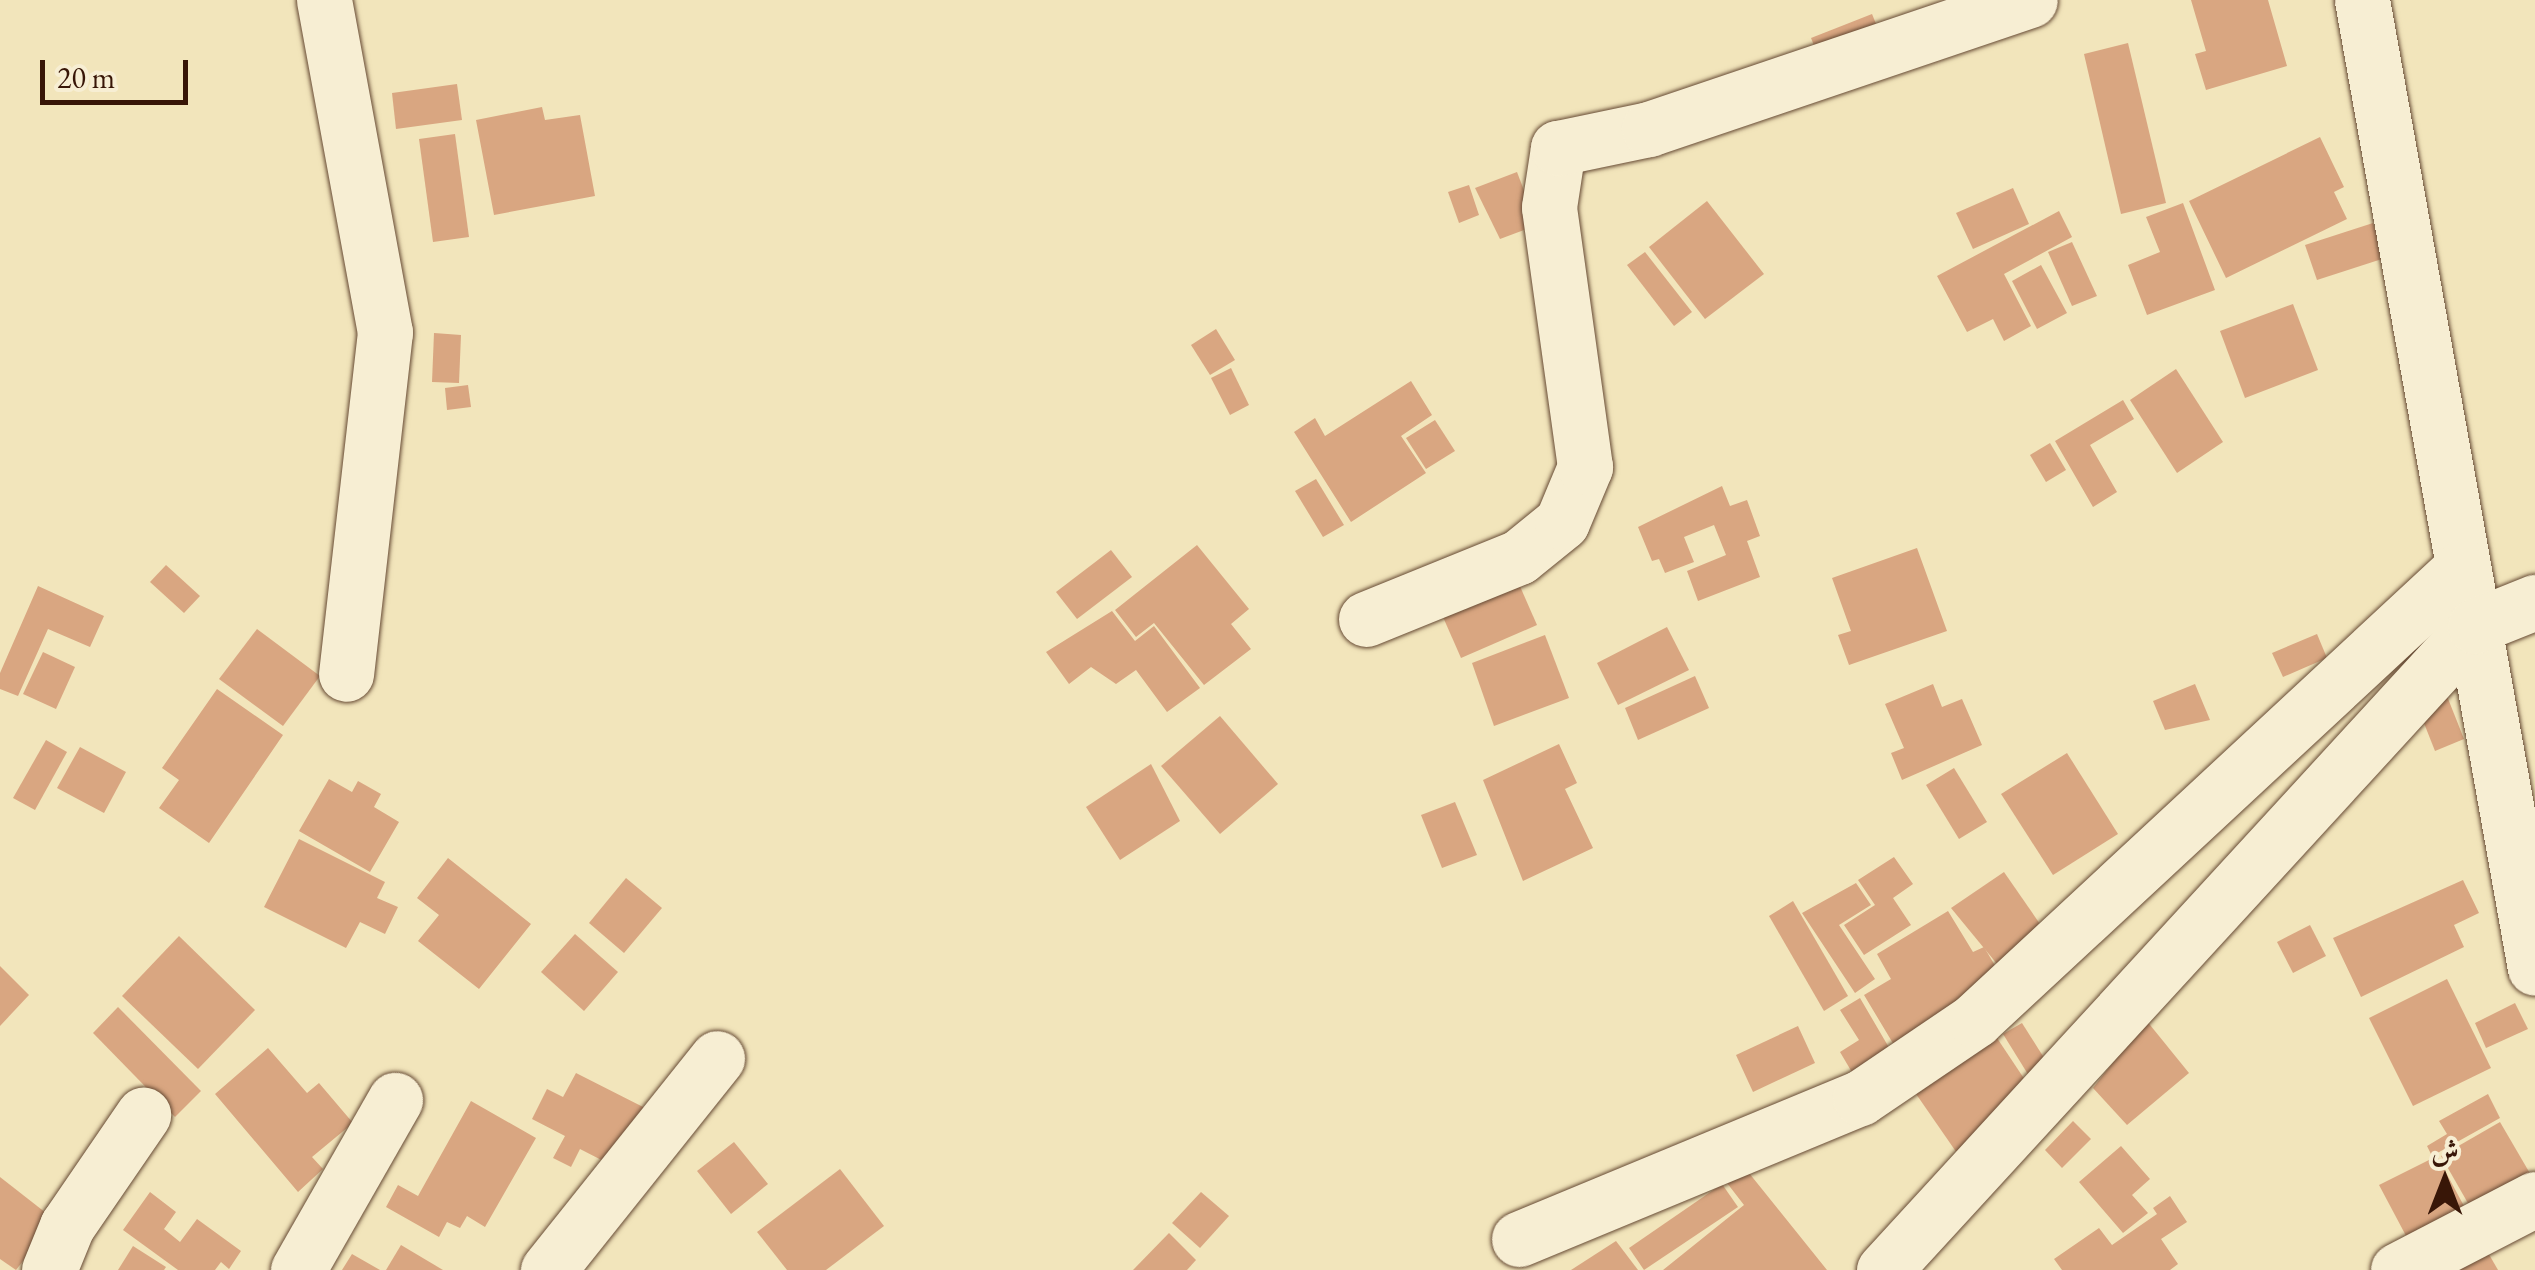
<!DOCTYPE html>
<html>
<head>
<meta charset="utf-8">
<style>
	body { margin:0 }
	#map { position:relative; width:2535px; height:1270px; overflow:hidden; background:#f2e5bb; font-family:"EB Garamond",Amiri,serif }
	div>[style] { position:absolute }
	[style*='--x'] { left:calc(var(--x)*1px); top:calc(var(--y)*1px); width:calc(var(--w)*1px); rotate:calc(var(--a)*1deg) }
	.building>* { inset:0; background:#d9a681 }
	.roads { filter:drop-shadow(0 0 2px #664a34) drop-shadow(0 0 2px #664a34) }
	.minor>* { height:55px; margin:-27.5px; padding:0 27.5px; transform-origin:27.5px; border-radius:27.5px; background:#f7eed3 }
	span { translate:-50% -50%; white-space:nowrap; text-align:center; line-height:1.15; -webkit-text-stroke:8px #f7eed3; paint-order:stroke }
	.north { position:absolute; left:2395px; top:1130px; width:100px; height:100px; -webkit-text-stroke:8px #f7eed3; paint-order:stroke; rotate:0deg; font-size:28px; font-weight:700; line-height:40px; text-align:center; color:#381607 }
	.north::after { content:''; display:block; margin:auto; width:35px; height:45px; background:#381607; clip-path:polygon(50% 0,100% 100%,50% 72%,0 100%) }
	.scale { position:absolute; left:40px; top:60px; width:148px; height:45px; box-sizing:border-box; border:5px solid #381607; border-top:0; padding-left:12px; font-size:30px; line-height:35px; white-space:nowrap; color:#381607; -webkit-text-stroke:8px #f7eed3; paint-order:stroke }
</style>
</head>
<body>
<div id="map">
	<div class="building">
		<i style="clip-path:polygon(2191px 0,2268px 0,2287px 66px,2206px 90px,2195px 54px,2206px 51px)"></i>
		<i style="clip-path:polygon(1872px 14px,1881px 36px,1820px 60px,1811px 38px)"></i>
		<i style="clip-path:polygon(2128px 43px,2166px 203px,2121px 214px,2084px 54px)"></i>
		<i style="clip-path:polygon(457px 84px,462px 120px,396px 129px,392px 93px)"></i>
		<i style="clip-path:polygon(542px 107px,545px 120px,580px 115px,595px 196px,494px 215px,476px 120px)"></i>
		<i style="clip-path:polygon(455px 134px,469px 237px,433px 242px,419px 139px)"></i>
		<i style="clip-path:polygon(2320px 137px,2344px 187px,2334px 192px,2347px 219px,2226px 278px,2189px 201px)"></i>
		<i style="clip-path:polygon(1517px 172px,1537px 225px,1500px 239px,1475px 188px)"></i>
		<i style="clip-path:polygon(1469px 185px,1479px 215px,1459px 223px,1448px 192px)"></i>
		<i style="clip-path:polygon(2013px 188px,2029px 224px,1973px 249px,1956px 213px)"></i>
		<i style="clip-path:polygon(1707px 201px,1764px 274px,1705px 319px,1649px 247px)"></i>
		<i style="clip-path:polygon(2183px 203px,2215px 290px,2147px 315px,2128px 265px,2160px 252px,2146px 217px)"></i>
		<i style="clip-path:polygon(2059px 211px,2072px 237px,2004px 274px,2031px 326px,2004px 341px,1993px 319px,1967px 332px,1937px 276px)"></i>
		<i style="clip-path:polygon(2373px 223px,2385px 258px,2317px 280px,2305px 245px)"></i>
		<i style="clip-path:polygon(2072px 242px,2097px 296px,2072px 306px,2048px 252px)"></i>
		<i style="clip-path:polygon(1645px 252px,1692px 312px,1674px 326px,1627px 265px)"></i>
		<i style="clip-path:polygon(2041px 265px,2067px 313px,2037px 329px,2012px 281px)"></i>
		<i style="clip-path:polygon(2293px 304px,2318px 370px,2245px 398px,2220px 331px)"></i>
		<i style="clip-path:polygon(1216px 329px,1235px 360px,1210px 375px,1191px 345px)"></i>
		<i style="clip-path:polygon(434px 333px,461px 335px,459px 383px,432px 382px)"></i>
		<i style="clip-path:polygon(1231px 368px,1249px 405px,1230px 415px,1211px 378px)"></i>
		<i style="clip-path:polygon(2176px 369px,2223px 442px,2177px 473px,2130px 400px)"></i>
		<i style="clip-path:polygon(1411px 381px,1432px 415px,1401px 436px,1426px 473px,1351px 522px,1294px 432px,1315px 418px,1325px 436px)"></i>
		<i style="clip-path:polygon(468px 385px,471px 407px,447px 410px,445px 388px)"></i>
		<i style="clip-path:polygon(2123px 400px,2134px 419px,2090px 445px,2117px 492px,2093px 507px,2055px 441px)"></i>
		<i style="clip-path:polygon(1435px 420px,1455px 451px,1426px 469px,1406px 438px)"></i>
		<i style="clip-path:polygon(2050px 443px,2066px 470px,2046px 482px,2030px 455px)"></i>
		<i style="clip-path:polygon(1316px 479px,1344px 525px,1323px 537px,1295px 491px)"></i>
		<i style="clip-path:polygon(1722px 486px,1730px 506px,1747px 500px,1760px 536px,1747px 541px,1760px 577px,1698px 601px,1687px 571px,1726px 555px,1714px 525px,1684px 537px,1694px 562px,1665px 573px,1659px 559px,1652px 561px,1638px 527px)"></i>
		<i style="clip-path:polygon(1197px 545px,1249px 609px,1231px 624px,1251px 649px,1204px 685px,1154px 623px,1136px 637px,1115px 610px)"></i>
		<i style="clip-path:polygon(1917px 548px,1947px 631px,1849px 665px,1838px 635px,1851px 631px,1832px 578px)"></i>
		<i style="clip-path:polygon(1111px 550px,1132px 577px,1077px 619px,1056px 592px)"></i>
		<i style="clip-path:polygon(166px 565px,200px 596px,184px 613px,150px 582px)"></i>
		<i style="clip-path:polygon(1519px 584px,1537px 625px,1461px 658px,1443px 617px)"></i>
		<i style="clip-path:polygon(38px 586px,104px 616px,90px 647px,48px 629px,18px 696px,0 689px,0 673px)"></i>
		<i style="clip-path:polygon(1112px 611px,1135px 641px,1154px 626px,1200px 688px,1167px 712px,1136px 670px,1116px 684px,1091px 667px,1069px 684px,1046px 652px)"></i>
		<i style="clip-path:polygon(1667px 627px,1689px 670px,1618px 705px,1597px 663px)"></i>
		<i style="clip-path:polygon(257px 629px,320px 676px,283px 726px,219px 679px)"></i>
		<i style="clip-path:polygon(2317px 634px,2327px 658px,2283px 677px,2272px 653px)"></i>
		<i style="clip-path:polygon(1545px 635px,1569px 698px,1494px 726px,1472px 663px)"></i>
		<i style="clip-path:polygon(43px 652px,75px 667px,56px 709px,23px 694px)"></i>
		<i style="clip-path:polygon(1695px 676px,1709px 708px,1638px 740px,1625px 708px)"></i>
		<i style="clip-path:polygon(1933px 684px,1942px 707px,1962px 699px,1982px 745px,1902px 780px,1891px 753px,1904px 748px,1885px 704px)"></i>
		<i style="clip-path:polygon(2195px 684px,2210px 720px,2165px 730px,2153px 701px)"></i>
		<i style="clip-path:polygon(217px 689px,283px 735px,209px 843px,159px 808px,179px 780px,162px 768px)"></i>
		<i style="clip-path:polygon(2445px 691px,2464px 739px,2435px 751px,2416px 703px)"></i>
		<i style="clip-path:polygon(1220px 716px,1278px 784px,1220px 834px,1161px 766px)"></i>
		<i style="clip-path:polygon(46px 740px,67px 752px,35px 810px,13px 798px)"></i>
		<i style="clip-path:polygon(1559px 744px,1577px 783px,1565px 789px,1593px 848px,1523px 881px,1483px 780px)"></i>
		<i style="clip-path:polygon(80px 747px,126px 772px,104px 813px,57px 788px)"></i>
		<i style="clip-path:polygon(2067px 753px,2118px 834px,2053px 875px,2001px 794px)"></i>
		<i style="clip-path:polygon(1151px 764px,1180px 821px,1120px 860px,1086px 807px)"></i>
		<i style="clip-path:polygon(1954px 768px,1987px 822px,1959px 839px,1926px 785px)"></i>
		<i style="clip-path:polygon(329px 779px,352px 792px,358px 781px,381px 794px,374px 807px,399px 822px,370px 872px,299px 831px)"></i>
		<i style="clip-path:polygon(1455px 802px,1477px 855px,1442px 868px,1421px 815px)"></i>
		<i style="clip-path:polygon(299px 839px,385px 882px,377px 898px,398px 907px,385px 934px,360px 922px,346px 948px,264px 907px)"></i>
		<i style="clip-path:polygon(1894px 857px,1913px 884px,1893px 898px,1911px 925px,1864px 955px,1844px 925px,1875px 905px,1858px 880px)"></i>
		<i style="clip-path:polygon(448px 858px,531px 924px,479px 989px,418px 941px,439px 915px,417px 898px)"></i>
		<i style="clip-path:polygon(2004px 872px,2049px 937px,2002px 970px,1951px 908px)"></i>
		<i style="clip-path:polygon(626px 878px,662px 908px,624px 953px,589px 923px)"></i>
		<i style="clip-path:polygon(2463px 880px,2479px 913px,2454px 925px,2464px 947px,2361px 997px,2333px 938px)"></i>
		<i style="clip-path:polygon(1856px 883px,1871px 905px,1839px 925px,1875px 979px,1855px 993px,1802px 913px)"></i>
		<i style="clip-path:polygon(1793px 901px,1848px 996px,1824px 1011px,1769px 916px)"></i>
		<i style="clip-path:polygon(1948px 911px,1973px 952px,1984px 947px,2003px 979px,1894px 1045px,1864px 995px,1891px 979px,1877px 954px)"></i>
		<i style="clip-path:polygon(2310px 925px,2326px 956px,2293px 973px,2277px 942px)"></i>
		<i style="clip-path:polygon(575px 934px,618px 972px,584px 1011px,541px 972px)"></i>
		<i style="clip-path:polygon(179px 936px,255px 1010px,198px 1069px,122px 996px)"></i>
		<i style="clip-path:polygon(0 966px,29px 995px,0 1026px)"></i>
		<i style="clip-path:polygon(2447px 979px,2491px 1068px,2413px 1106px,2369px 1018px)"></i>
		<i style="clip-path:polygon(1860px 998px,1891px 1051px,1853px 1074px,1840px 1052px,1859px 1040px,1840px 1010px)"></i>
		<i style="clip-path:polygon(2515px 1003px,2528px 1029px,2486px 1048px,2475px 1023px)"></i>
		<i style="clip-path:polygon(118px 1007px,201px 1091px,175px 1117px,93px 1033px)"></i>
		<i style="clip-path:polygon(2146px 1020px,2189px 1073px,2127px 1125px,2093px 1088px)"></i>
		<i style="clip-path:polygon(2022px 1023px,2058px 1080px,2039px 1092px,2003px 1034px)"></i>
		<i style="clip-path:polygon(1798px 1026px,1815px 1063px,1753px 1092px,1736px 1055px)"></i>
		<i style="clip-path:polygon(1995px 1035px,2039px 1101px,1959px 1156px,1914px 1091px)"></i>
		<i style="clip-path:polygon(268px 1048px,307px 1093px,319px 1083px,353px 1123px,312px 1157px,323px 1169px,298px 1192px,215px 1094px)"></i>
		<i style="clip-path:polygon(576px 1073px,649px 1110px,619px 1169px,580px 1149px,571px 1167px,553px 1158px,565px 1136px,532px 1119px,547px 1089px,563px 1097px)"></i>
		<i style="clip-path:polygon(2488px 1094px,2500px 1118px,2432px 1156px,2427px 1146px,2447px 1134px,2439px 1121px)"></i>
		<i style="clip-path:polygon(471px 1101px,536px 1138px,485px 1227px,467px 1216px,460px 1228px,447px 1222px,439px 1237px,386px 1207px,398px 1185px,418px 1196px)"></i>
		<i style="clip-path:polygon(2073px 1121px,2091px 1139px,2062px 1168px,2045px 1150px)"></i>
		<i style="clip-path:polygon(2500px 1122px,2535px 1182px,2477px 1219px,2441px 1156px)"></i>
		<i style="clip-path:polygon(734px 1142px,768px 1184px,731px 1214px,697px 1171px)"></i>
		<i style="clip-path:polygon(2121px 1146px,2150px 1179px,2132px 1195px,2148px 1213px,2123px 1233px,2079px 1182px)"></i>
		<i style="clip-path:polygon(2437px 1156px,2471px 1219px,2413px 1249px,2379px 1185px)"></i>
		<i style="clip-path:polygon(1745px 1168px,1827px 1270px,1663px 1270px,1744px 1205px,1727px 1183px)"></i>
		<i style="clip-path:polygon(840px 1169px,884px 1226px,826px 1270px,787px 1270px,757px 1232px)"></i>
		<i style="clip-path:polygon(0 1177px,55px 1220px,16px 1270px,0 1259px)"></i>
		<i style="clip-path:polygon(1722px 1184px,1738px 1207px,1644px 1270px,1629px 1248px)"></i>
		<i style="clip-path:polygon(150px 1192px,176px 1212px,164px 1229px,180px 1242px,197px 1219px,241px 1251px,229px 1269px,221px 1262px,215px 1270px,178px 1270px,123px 1230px)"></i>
		<i style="clip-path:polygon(1201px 1192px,1229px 1216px,1200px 1248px,1172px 1223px)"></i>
		<i style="clip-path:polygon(2170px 1196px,2187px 1222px,2161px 1239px,2178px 1264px,2170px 1270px,2062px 1270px,2054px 1259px,2099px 1228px,2112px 1245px,2157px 1214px,2153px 1208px)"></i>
		<i style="clip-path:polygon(1169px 1233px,1196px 1260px,1187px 1270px,1133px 1270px)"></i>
		<i style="clip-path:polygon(1616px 1241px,1638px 1270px,1571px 1270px)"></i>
		<i style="clip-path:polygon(2483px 1244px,2498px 1270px,2438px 1270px)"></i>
		<i style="clip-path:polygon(401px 1245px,443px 1270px,386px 1270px)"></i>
		<i style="clip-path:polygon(133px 1246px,166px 1267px,164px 1270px,118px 1270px)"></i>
		<i style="clip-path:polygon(352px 1254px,380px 1270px,342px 1270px)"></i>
	</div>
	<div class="roads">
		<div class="minor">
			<i style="--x:324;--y:0;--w:338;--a:79.6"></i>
			<i style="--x:385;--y:332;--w:344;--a:96.5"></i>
			<i style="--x:2362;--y:0;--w:983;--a:79.87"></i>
			<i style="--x:1366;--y:619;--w:165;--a:-22.1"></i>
			<i style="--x:1519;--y:557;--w:55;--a:-39.1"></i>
			<i style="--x:1562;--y:522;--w:60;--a:-67.3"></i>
			<i style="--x:1585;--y:467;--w:262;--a:-97.9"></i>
			<i style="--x:1549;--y:207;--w:60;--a:-81.3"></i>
			<i style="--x:1558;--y:148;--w:93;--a:-11.8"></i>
			<i style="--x:1649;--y:129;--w:402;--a:-18.7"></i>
			<i style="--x:1519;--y:1239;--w:369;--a:-22.5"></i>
			<i style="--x:1860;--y:1098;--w:139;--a:-34.1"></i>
			<i style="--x:1975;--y:1020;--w:666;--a:-42.87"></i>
			<i style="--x:49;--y:1270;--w:48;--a:-67.8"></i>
			<i style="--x:67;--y:1226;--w:135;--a:-55.6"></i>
			<i style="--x:298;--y:1270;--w:196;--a:-60.3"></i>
			<i style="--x:548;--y:1270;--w:271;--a:-51.4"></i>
			<i style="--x:1884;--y:1270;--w:874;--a:-47.46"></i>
			<i style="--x:2475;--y:626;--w:65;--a:-21.8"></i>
			<i style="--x:2398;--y:1270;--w:154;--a:-27.4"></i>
		</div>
	</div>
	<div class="north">ش</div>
	<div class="scale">20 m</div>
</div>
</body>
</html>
